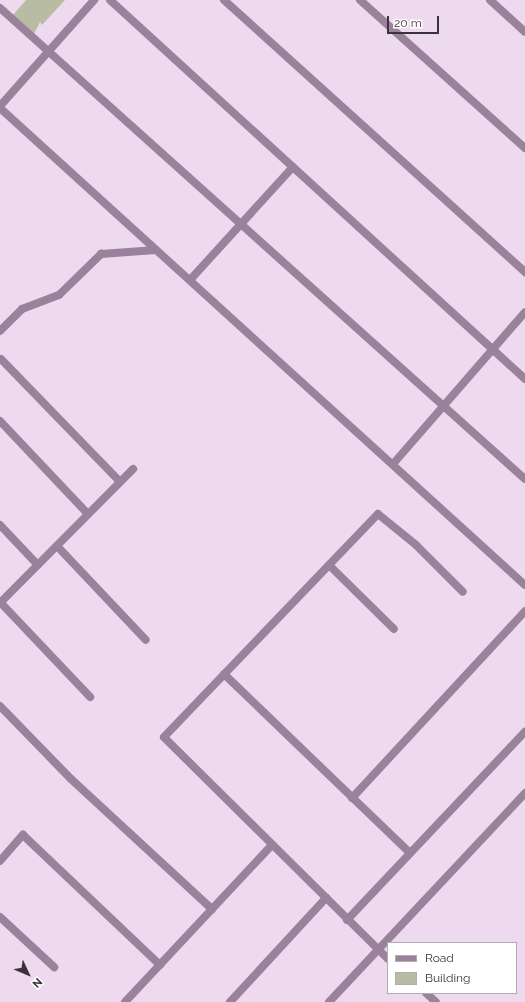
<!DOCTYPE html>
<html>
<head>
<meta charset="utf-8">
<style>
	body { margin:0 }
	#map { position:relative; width:525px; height:1002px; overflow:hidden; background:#eddaef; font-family:Raleway,sans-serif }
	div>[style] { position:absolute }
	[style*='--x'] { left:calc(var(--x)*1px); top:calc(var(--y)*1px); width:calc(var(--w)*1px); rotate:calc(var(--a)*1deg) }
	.building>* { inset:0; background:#b8bca3 }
	.street>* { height:8px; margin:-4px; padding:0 4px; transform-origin:4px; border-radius:4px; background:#9a829d }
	span { translate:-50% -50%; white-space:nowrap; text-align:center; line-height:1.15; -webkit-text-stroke:3px #fff; paint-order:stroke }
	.legend { position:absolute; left:387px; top:942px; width:130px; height:52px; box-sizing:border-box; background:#fff; border:1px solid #b1adb1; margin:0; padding:5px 7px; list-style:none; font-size:12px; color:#3b333b }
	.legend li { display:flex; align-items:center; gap:8px; height:20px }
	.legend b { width:20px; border:1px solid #b1adb1 }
	.north { position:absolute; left:8px; top:954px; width:40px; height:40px; -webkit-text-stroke:3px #fff; paint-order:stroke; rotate:134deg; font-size:11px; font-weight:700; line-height:16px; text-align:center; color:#3b333b }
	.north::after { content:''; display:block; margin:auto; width:14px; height:18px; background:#3b333b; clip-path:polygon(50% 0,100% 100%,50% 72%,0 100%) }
	.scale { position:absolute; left:387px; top:16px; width:52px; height:18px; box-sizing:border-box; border:2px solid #3b333b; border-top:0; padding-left:5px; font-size:12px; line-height:14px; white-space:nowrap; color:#3b333b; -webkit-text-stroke:3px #fff; paint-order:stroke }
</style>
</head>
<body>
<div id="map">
	<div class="building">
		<i style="clip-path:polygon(26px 0,65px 0,42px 25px,40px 22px,34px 34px,13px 15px)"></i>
	</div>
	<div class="street">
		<i style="--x:110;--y:0;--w:562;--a:42.4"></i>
		<i style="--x:224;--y:0;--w:406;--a:42.1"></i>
		<i style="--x:360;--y:0;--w:222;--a:41.9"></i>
		<i style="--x:490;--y:0;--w:47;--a:42.4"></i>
		<i style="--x:0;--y:8;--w:705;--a:41.9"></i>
		<i style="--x:0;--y:106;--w:142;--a:-48.4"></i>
		<i style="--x:0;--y:108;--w:709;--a:42.26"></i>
		<i style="--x:190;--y:280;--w:153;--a:-47.7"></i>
		<i style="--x:0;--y:331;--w:31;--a:-45"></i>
		<i style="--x:22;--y:309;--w:40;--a:-21"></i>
		<i style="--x:59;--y:295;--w:59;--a:-44.3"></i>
		<i style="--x:101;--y:254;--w:55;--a:-4.2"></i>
		<i style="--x:1;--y:359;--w:171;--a:45.9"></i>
		<i style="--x:0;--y:421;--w:128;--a:46.6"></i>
		<i style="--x:393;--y:464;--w:201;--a:-49"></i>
		<i style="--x:0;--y:525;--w:55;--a:46.5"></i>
		<i style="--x:57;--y:546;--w:129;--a:46.6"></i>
		<i style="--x:329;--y:565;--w:91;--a:44.6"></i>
		<i style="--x:0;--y:602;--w:131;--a:46.5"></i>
		<i style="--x:0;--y:603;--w:189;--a:-45.2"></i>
		<i style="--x:224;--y:674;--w:258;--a:43.9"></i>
		<i style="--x:0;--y:706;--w:102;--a:45.8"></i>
		<i style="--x:71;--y:779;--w:192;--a:42.7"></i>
		<i style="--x:352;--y:798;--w:255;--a:-47.2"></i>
		<i style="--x:0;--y:861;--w:35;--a:-49"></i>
		<i style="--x:23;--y:835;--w:189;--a:43.5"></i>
		<i style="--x:0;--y:917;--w:74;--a:42.8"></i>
		<i style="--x:347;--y:920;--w:259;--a:-46.6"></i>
		<i style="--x:388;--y:959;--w:315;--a:-135.3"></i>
		<i style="--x:164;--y:737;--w:309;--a:-46.2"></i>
		<i style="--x:378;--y:514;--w:49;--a:39.2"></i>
		<i style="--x:416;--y:545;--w:66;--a:45"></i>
		<i style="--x:426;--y:993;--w:13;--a:42"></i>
		<i style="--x:125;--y:1002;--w:215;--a:-46.9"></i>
		<i style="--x:230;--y:1002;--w:142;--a:-47.3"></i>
		<i style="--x:329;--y:1002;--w:287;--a:-46.8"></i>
	</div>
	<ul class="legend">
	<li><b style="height:5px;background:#9a829d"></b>Road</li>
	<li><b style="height:11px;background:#b8bca3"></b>Building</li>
	</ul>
	<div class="north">N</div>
	<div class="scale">20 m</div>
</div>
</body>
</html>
